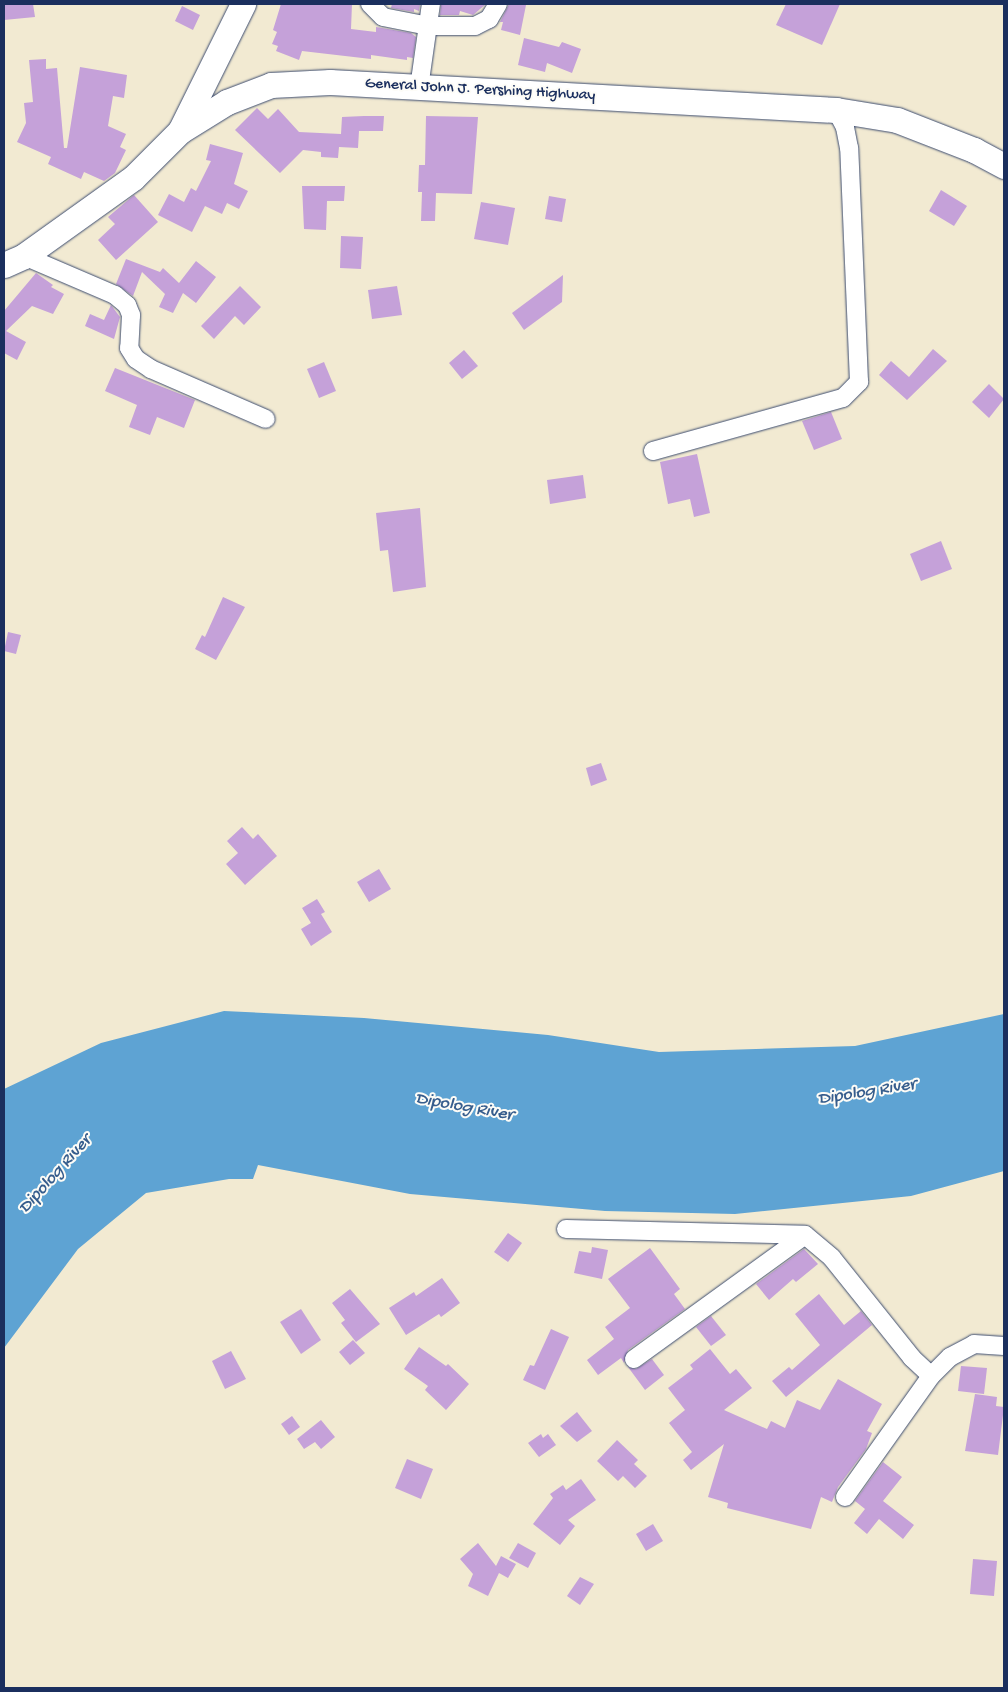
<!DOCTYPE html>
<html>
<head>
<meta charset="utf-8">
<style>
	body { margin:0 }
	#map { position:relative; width:1008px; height:1692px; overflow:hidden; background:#f2ead2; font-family:"Gochi Hand",sans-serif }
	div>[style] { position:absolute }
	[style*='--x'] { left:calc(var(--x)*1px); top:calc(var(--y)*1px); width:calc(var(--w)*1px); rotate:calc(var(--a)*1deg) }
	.water>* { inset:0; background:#5ea3d3 }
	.building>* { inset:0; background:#c5a1d9 }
	.roads { filter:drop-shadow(0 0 1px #3b4b6f) drop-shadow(0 0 1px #3b4b6f) }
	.street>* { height:18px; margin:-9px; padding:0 9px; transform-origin:9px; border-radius:9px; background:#fff }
	.secondary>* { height:25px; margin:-12.5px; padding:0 12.5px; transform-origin:12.5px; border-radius:12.5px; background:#fff }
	span { translate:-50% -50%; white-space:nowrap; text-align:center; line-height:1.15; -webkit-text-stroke:4px #fdfcf7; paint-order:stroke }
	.street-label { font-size:16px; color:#1b2f5e }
	.water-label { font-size:18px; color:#365d8d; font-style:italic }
	.frame { position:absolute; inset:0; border:5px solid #1b2f5e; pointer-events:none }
</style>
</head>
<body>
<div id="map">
	<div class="water">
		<i style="clip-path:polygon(224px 1011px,364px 1018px,548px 1035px,659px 1052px,855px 1046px,1004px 1014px,1004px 1171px,911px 1196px,735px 1214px,605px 1211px,410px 1194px,258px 1165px,253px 1179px,229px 1179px,146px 1193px,78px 1249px,4px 1348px,4px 1089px,101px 1043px)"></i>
	</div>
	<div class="building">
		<i style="clip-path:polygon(4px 4px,33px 4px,35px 17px,4px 20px)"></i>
		<i style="clip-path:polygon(281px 4px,352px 4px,351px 29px,376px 32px,376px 27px,411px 33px,416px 37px,413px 58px,407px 57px,407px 60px,371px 55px,371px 59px,302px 51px,299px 60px,276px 51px,278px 46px,272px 44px,277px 32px,273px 30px)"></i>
		<i style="clip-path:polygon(392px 4px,420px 4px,419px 11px,414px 9px,414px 12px,391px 8px)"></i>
		<i style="clip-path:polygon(441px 4px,486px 4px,473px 15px,460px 11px,459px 15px,440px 15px)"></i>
		<i style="clip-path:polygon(509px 4px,526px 5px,520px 35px,501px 30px,503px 22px,500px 22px)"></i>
		<i style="clip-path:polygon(786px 4px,840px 4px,822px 45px,776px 25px)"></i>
		<i style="clip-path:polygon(182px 6px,200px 15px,193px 30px,175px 21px)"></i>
		<i style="clip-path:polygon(524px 38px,559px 47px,562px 42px,581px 49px,572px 73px,547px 63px,545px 72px,518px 65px)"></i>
		<i style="clip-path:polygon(46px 59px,46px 69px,57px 68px,64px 148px,67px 148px,80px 67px,127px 75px,124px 98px,113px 96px,108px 126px,126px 134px,120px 147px,126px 150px,115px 173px,104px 181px,84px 172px,81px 179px,48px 164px,51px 157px,17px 142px,26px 123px,24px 103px,33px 102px,29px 60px)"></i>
		<i style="clip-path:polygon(257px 108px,268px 119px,278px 109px,299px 132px,341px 134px,342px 117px,364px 116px,384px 116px,383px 131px,359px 131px,358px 148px,339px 147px,338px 158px,321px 157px,321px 152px,303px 150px,280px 173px,235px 130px)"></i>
		<i style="clip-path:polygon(426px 116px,478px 117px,472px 194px,436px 193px,435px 221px,421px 221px,422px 192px,418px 192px,419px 165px,425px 165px)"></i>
		<i style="clip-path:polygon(210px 144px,243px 153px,234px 184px,248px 191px,239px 209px,227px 203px,222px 214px,205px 206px,192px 232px,158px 215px,169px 194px,184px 202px,191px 188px,196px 191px,211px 161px,206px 160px)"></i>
		<i style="clip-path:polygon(302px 186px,345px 186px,344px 201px,327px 201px,326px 230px,304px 229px)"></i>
		<i style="clip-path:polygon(941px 190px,967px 206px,954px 226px,929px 211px)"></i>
		<i style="clip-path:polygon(134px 195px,158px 222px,116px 260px,98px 240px,115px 224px,108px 217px)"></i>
		<i style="clip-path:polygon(549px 196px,566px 199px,562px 222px,545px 219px)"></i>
		<i style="clip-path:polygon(481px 202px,515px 208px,508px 245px,474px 239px)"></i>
		<i style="clip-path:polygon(341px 236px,363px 237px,361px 269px,340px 268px)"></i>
		<i style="clip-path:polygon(126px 259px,160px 272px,163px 268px,179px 283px,196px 261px,216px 277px,196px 303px,183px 293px,173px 313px,159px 307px,165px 294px,142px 272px,133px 296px,116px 284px)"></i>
		<i style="clip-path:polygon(36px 273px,53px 285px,51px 287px,64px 294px,53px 314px,32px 306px,6px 331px,26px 342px,17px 360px,4px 353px,4px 311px)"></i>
		<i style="clip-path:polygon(563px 275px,562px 302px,524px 330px,512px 313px)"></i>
		<i style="clip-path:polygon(240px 286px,261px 307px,244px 325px,235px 316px,214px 339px,201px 326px)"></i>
		<i style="clip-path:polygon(397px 286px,402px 315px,372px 319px,368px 290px)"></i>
		<i style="clip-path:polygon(111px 305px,120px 317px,114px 339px,85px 326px,90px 314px,104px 320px)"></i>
		<i style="clip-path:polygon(933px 349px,947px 361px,907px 400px,879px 375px,891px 361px,909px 377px)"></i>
		<i style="clip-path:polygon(464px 350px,478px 366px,462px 379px,449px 363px)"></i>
		<i style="clip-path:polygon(324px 362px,336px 391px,319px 398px,307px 369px)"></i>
		<i style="clip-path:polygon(115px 368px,195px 400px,184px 428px,157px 417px,150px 435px,129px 427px,137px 405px,105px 391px)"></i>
		<i style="clip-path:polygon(989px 384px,1004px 399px,989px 418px,972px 402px)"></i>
		<i style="clip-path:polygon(831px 412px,842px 439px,814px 450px,802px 421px)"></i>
		<i style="clip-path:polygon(697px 454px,710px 513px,694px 517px,690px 499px,668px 504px,660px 462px)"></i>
		<i style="clip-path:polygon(583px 475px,586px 498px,550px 504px,547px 480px)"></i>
		<i style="clip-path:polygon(420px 508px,426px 587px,393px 592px,388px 550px,380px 551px,376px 513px)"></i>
		<i style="clip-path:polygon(941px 541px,952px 569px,921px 581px,910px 554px)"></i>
		<i style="clip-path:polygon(223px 597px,245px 607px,216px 660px,195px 649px,202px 635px,205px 637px)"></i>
		<i style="clip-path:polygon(8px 632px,21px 635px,16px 654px,4px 651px)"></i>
		<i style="clip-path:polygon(601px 763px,607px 780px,591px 786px,586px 768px)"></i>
		<i style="clip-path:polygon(242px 827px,253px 839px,258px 834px,277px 856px,245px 885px,226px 864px,238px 853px,227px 841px)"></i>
		<i style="clip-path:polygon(379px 869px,391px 889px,369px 902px,357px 882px)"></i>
		<i style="clip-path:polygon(317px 899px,325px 912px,321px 914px,332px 932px,311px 946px,301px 929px,311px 923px,302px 908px)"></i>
		<i style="clip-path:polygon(508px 1233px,522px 1243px,508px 1262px,494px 1252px)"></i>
		<i style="clip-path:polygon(592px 1247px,608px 1250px,602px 1279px,574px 1273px,579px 1251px,591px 1253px)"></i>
		<i style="clip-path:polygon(650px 1248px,680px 1289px,674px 1294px,685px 1309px,628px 1350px,624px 1363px,621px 1358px,598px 1375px,587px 1360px,614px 1339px,605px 1327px,630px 1308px,608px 1279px)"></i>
		<i style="clip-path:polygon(804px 1249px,818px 1264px,796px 1282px,793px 1279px,769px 1300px,756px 1284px)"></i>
		<i style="clip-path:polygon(442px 1278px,460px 1303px,441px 1317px,439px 1314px,406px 1335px,389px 1308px,414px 1292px,416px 1296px)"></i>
		<i style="clip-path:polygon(350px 1289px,380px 1324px,356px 1342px,341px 1323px,345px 1320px,332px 1303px)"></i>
		<i style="clip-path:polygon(819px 1294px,844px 1325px,861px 1311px,872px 1325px,786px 1397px,772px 1381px,789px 1367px,792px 1370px,820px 1345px,795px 1314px)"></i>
		<i style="clip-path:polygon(301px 1309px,321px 1340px,301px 1354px,280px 1322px)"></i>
		<i style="clip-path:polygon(711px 1316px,726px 1335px,711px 1346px,696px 1327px)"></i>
		<i style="clip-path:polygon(551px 1329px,569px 1337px,545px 1390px,523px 1380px,530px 1365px,534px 1366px)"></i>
		<i style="clip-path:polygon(353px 1340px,365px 1353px,350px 1365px,339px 1352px)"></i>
		<i style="clip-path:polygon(419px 1347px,446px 1366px,448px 1364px,469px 1384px,446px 1410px,425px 1390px,428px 1386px,404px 1369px)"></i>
		<i style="clip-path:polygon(710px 1349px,730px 1374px,736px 1369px,752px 1388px,724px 1410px,767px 1429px,771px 1421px,785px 1428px,797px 1400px,820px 1410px,838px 1379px,882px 1404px,867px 1431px,872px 1433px,866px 1449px,838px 1487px,832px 1502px,821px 1497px,811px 1529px,727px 1508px,728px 1503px,708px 1497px,724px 1444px,691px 1470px,683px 1460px,692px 1452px,669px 1423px,685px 1410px,668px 1388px,693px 1369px,690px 1365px)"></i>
		<i style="clip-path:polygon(231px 1351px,246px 1379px,225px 1389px,212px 1361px)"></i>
		<i style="clip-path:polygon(652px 1359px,664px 1375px,645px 1390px,628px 1367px,636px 1369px)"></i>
		<i style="clip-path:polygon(961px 1366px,987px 1368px,984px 1394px,958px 1391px)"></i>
		<i style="clip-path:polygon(975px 1394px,997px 1397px,996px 1406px,1004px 1407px,998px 1455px,965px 1451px)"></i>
		<i style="clip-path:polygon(577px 1412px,592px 1431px,577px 1442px,560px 1426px)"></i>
		<i style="clip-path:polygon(292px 1416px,300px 1427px,289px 1435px,281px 1424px)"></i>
		<i style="clip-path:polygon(321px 1420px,335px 1437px,321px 1449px,315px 1442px,304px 1449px,297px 1439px)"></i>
		<i style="clip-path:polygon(541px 1434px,543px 1438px,548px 1434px,556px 1445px,539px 1457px,528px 1443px)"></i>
		<i style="clip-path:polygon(617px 1440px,638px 1460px,634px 1464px,647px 1476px,635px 1488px,623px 1476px,618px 1481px,597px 1461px)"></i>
		<i style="clip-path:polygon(407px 1459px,433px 1469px,421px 1499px,395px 1488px)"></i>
		<i style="clip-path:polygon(883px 1462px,902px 1477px,883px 1501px,914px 1525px,903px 1539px,879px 1519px,867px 1534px,854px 1523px,865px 1509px,855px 1501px)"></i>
		<i style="clip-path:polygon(581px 1479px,596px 1500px,568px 1520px,575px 1526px,560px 1545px,533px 1524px,553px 1498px,550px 1494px,563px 1485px,566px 1490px)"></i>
		<i style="clip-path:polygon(653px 1524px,663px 1541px,646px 1551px,636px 1534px)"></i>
		<i style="clip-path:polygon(478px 1543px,496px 1566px,501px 1556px,516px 1564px,508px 1578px,499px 1573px,488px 1596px,468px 1586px,473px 1574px,460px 1559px)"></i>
		<i style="clip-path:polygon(518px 1543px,536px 1553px,528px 1568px,509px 1558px)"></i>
		<i style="clip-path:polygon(973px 1559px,997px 1561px,994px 1596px,970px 1594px)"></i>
		<i style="clip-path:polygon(580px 1577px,594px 1584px,580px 1605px,567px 1596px)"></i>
	</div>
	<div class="roads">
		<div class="street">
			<i style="--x:370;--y:4;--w:18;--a:45"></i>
			<i style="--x:383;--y:17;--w:47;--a:11.1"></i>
			<i style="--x:429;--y:26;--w:46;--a:0"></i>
			<i style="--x:475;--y:26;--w:16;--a:-27"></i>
			<i style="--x:489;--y:19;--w:17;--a:-59"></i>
			<i style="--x:419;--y:88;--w:85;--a:-81.9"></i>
			<i style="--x:24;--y:256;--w:99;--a:23.2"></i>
			<i style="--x:115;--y:295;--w:16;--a:40"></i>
			<i style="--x:127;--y:305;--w:11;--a:68"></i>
			<i style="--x:131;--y:315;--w:33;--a:93"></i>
			<i style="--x:129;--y:348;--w:13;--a:58"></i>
			<i style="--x:136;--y:359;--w:18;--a:34"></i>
			<i style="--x:151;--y:369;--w:125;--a:23.5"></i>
			<i style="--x:653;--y:451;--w:197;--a:-15.6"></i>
			<i style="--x:843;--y:398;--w:23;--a:-45"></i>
			<i style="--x:859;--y:382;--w:234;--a:-92.4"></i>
			<i style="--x:849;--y:148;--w:21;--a:-101"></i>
			<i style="--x:845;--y:127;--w:19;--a:-118"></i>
			<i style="--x:566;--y:1229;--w:239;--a:1.4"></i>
			<i style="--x:634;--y:1359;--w:211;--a:-35.9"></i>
			<i style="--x:805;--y:1235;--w:35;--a:40"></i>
			<i style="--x:832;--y:1258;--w:128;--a:51.3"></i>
			<i style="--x:912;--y:1358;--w:26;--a:43"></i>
			<i style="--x:845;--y:1497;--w:148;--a:-54.6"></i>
			<i style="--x:931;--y:1376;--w:27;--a:-45"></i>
			<i style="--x:950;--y:1357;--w:27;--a:-28"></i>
			<i style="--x:974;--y:1344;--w:30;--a:4"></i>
		</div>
		<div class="secondary">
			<i style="--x:180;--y:131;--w:142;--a:-63.6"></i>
			<i style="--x:4;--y:265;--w:22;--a:-24"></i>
			<i style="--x:24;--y:256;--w:134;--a:-35.6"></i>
			<i style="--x:133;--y:178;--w:66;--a:-45"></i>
			<i style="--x:180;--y:131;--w:55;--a:-31.7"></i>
			<i style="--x:227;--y:102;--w:47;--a:-21.1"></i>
			<i style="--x:271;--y:85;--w:59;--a:-2.9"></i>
			<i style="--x:330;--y:82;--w:507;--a:3.17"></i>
			<i style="--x:836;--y:110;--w:62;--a:9.3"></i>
			<i style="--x:897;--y:120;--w:83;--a:21.3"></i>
			<i style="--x:974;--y:150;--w:34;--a:28"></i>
		</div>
	</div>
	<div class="street-label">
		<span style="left:480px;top:91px;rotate:3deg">General John J. Pershing Highway</span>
	</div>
	<div class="water-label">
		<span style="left:867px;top:1093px;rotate:-9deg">Dipolog River</span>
		<span style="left:464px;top:1108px;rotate:10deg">Dipolog River</span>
		<span style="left:56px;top:1175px;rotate:-48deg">Dipolog River</span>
	</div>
	<div class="frame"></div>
</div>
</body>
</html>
